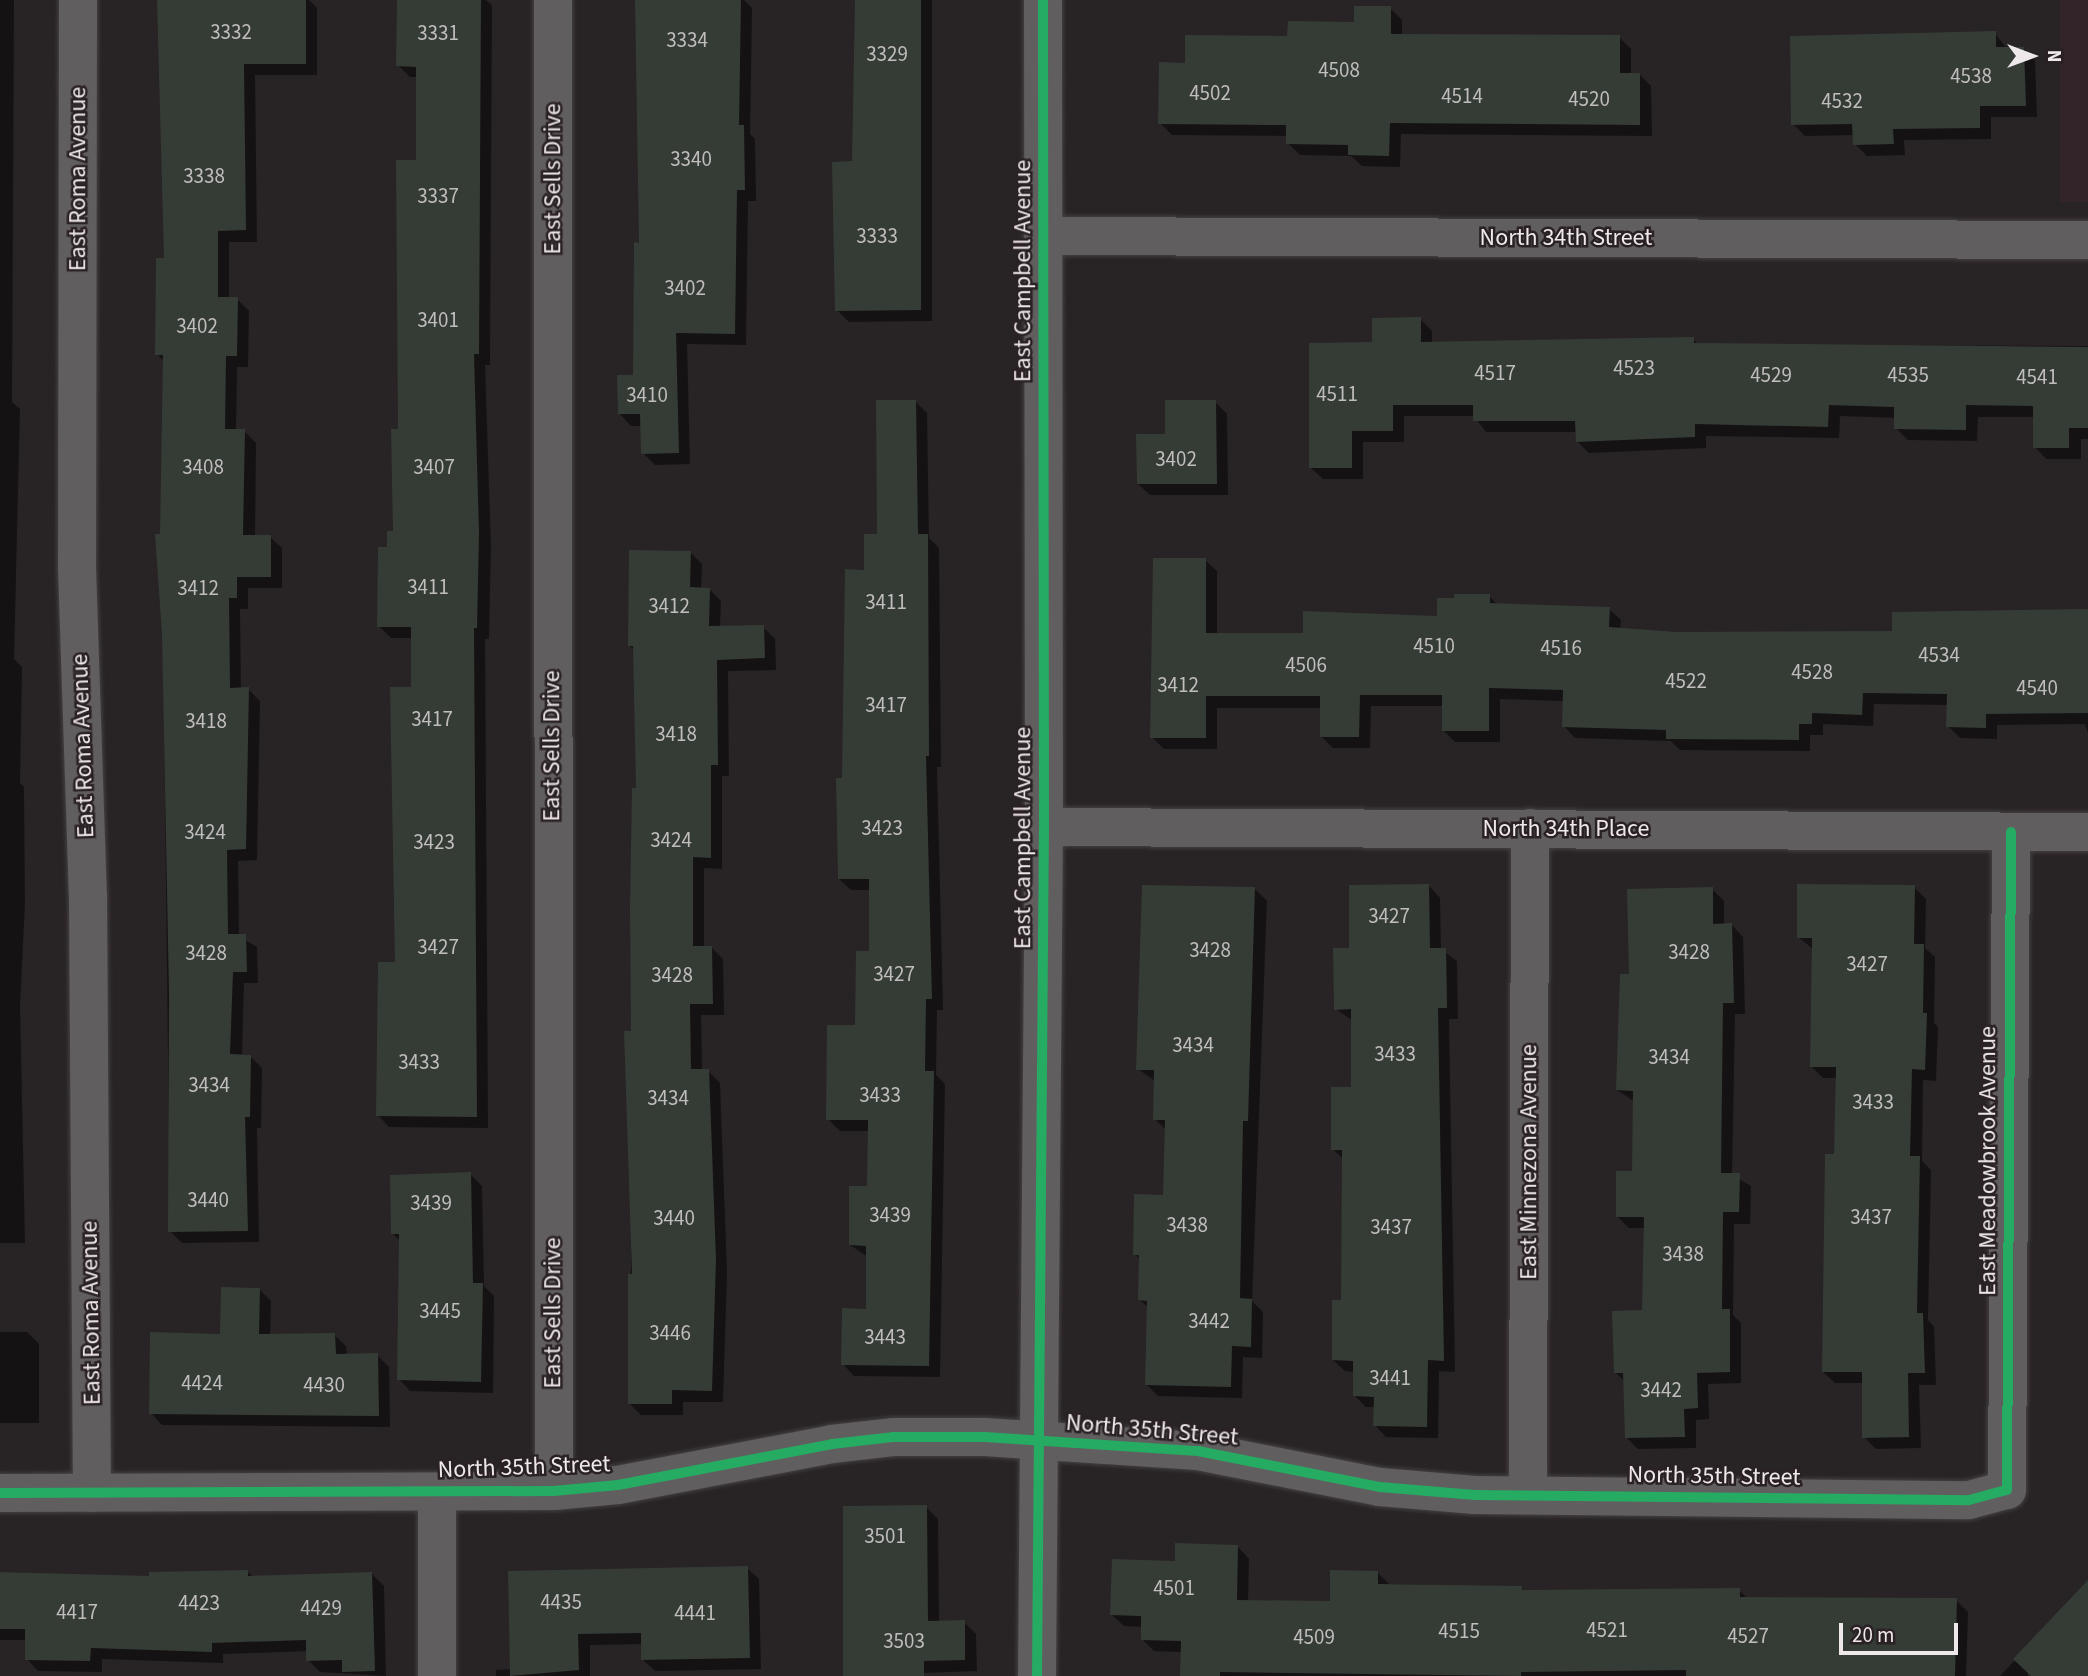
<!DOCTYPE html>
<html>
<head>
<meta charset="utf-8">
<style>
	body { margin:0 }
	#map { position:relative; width:2088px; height:1676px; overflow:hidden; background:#282325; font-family:"Source Sans 3",sans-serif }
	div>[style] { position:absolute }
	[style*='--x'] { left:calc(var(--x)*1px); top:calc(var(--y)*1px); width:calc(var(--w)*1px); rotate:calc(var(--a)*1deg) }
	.built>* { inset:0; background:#322429 }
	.shadow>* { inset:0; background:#0007 }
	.building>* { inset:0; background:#353c36 }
	.roads { filter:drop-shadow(0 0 2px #454142) drop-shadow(0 0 2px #454142) }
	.minor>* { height:38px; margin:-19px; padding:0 19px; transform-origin:19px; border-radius:19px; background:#615e5f }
	.tertiary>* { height:38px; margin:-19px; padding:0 19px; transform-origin:19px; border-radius:19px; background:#615e5f }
	.cycleway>* { height:10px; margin:-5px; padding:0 5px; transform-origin:5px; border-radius:5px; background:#26ab63 }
	span { translate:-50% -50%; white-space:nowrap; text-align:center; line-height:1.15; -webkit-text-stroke:5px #2a2124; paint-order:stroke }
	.number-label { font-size:21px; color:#c0bdbd }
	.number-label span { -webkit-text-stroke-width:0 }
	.street-label { font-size:24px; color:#efe8ea }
	.north { position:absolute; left:1997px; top:21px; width:70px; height:70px; -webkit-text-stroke:5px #2a2124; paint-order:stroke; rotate:90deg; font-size:19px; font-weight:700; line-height:28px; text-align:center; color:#efe8ea }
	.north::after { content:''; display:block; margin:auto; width:24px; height:32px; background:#efe8ea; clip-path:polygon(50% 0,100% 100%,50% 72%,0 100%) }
	.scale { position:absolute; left:1839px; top:1623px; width:119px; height:32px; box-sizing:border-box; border:4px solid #efe8ea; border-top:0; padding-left:9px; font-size:21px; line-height:24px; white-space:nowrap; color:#efe8ea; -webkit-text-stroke:5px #2a2124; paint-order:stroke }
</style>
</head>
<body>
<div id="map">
	<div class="built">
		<i style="clip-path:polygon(2060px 0,2088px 0,2088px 202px,2060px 202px)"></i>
	</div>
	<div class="shadow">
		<i style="clip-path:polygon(0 0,14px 0,12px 402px,20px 409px,14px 659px,22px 667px,20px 783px,24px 787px,25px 904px,20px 1005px,25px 1243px,0 1243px)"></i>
		<i style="clip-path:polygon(159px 0,309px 0,317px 8px,317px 75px,255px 75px,257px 242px,229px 242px,229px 299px,237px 299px,249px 311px,248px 367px,237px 367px,236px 431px,244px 431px,256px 443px,255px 537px,270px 537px,282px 548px,282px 588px,248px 588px,248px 609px,240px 609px,241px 689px,248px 689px,260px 701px,257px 860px,238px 861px,239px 936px,257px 947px,258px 983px,244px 983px,242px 1056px,250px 1056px,262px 1068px,261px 1128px,257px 1128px,259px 1242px,182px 1243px,170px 1231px,162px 536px,165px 362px,157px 354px,166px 260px)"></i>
		<i style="clip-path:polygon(399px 0,486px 0,492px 5px,490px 365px,485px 365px,491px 546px,489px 639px,485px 639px,488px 1128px,389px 1127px,378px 1115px,396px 964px,412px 689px,412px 638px,391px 638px,379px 626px,394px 533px,418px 162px,418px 77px,410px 77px,398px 65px)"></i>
		<i style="clip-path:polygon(637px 0,744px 0,752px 8px,750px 134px,755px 139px,756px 201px,748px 201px,746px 345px,687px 344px,690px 464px,655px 465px,643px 453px,642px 426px,631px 426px,620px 414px,635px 376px,641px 244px)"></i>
		<i style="clip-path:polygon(857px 0,932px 0,932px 321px,849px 322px,837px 310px,854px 163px)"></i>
		<i style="clip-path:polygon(1390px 8px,1402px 20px,1402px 36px,1619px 37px,1631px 49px,1631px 74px,1639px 74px,1651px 86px,1652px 136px,1401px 134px,1400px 167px,1362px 166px,1351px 156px,1300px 155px,1288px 143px,1288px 136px,1172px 135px,1160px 123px,1186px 65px,1356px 24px)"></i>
		<i style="clip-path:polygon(1995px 33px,2007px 49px,2024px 49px,2035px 60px,2037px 117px,1991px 117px,1991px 139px,1904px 140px,1905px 155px,1867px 156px,1855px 144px,1854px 135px,1805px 136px,1793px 124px)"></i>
		<i style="clip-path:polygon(1420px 319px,1432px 331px,1432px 344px,1693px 339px,1699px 345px,2088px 346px,2088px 439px,2081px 439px,2081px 459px,2046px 459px,2035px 447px,2035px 417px,1978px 417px,1977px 441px,1908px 440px,1896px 428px,1896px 418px,1840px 416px,1839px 438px,1706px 436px,1706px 448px,1589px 453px,1577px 441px,1577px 432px,1486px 432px,1474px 416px,1404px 416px,1404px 442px,1363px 442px,1363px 479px,1323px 479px,1311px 468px,1374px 344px)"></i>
		<i style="clip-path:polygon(915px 401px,927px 413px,929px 538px,939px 548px,941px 767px,937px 767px,943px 1010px,937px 1010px,936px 1075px,945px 1084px,940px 1377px,854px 1376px,843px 1364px,868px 1310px,868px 1257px,850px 1245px,869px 1187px,870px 1131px,840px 1131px,828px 1119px,857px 1027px,871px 953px,871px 890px,851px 890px,839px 879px,844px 779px,866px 572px)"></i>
		<i style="clip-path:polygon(1215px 402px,1227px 414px,1228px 495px,1150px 495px,1138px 484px,1167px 436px)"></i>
		<i style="clip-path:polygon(690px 552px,702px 564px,701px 589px,709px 589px,721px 601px,720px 627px,763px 627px,775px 639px,776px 670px,728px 671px,729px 776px,722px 776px,722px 869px,704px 868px,704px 948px,712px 948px,723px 959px,724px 1015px,701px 1015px,702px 1071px,708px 1071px,720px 1083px,727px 1272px,723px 1402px,683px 1402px,683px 1415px,641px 1415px,629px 1403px,638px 789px,635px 651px,629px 645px)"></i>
		<i style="clip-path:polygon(1205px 560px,1217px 571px,1217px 635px,1304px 635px,1439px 617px,1489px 596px,1498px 605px,1609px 609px,1621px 620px,1620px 630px,1677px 633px,1893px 633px,2088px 611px,2088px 733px,2085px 724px,1997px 725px,1997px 739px,1960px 738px,1948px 726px,1948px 705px,1874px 704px,1873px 726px,1823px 724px,1823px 735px,1810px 735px,1810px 751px,1680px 750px,1671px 741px,1575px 738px,1564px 726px,1564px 701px,1500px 699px,1500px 742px,1455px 742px,1443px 730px,1443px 706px,1371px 706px,1370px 748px,1333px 748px,1321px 736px,1321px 708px,1217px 708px,1217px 749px,1164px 749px,1152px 737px)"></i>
		<i style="clip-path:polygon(1429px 886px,1440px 898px,1441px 949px,1457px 961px,1458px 1019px,1449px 1019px,1455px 1372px,1439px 1371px,1438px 1438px,1386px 1437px,1375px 1425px,1375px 1407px,1366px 1407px,1354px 1395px,1355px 1372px,1345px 1371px,1333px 1360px,1343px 1302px,1344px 1160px,1333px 1149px,1353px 1089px,1353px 1021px,1336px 1009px,1351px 949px)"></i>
		<i style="clip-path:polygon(1914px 887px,1926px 899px,1925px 948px,1935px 957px,1934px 1023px,1938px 1027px,1936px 1081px,1923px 1080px,1922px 1161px,1931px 1170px,1928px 1320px,1934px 1327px,1936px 1385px,1919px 1385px,1921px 1448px,1876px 1449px,1864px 1437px,1863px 1383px,1835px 1383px,1823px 1372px,1838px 1078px,1823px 1078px,1811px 1066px,1813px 949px,1798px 937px)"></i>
		<i style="clip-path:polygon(1255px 889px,1267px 901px,1252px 1301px,1263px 1312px,1262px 1358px,1243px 1357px,1242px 1398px,1158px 1396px,1146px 1384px,1149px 1308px,1140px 1300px,1141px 1260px,1135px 1254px,1165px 1197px,1166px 1130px,1155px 1119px,1155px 1081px,1138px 1069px)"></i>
		<i style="clip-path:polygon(1712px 889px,1724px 901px,1724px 925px,1732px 925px,1743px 937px,1745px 1014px,1735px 1014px,1732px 1175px,1751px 1186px,1750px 1224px,1734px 1224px,1733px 1315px,1741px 1323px,1741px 1383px,1708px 1384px,1709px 1419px,1696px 1420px,1696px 1448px,1638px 1449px,1626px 1437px,1625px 1382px,1615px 1372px,1644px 1312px,1645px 1228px,1629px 1228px,1617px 1216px,1634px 1173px,1635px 1102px,1617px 1090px,1631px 976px)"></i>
		<i style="clip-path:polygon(470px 1174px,482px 1186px,484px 1286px,494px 1296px,493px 1393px,410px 1391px,399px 1379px,401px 1242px,393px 1234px)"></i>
		<i style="clip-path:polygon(259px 1289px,271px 1301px,270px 1336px,334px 1335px,346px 1346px,347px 1355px,377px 1355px,389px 1367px,390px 1427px,162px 1425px,151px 1413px)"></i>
		<i style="clip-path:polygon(0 1332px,27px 1332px,39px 1344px,39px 1423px,0 1423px)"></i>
		<i style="clip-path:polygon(926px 1507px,938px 1519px,939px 1622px,964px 1622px,976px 1634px,977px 1671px,845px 1676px)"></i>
		<i style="clip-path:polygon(1238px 1547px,1249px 1559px,1248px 1602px,1331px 1603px,1377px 1572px,1389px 1584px,1521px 1587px,1526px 1592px,1739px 1590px,1748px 1599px,1956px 1600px,1968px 1612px,1966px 1676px,1182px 1676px,1183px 1652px,1154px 1651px,1142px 1639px,1143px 1627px,1124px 1626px,1112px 1615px,1176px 1563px)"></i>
		<i style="clip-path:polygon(747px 1568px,759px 1579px,761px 1669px,655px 1671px,643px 1660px,643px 1644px,590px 1645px,590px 1676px,496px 1676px,496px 1670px,512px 1669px,509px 1572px)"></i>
		<i style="clip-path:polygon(247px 1571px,253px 1577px,372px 1574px,384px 1586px,386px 1676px,320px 1672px,308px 1660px,308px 1651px,223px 1654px,223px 1663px,102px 1659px,102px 1672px,38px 1671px,27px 1659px,27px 1640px,0 1640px,0 1572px,151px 1578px)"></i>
		<i style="clip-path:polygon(2088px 1582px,2088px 1676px,2033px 1676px,2028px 1672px,2028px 1676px,2000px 1676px)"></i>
	</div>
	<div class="building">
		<i style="clip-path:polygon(157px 0,306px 0,306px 64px,244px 64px,246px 230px,218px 231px,218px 297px,238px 297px,237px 356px,226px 356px,225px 429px,245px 429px,243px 535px,271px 535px,271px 577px,237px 577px,237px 598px,229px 598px,230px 688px,249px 687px,246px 849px,227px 850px,228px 934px,246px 934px,247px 972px,233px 972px,230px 1054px,251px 1055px,250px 1117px,245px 1117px,248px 1231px,168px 1232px,169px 993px,162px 634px,155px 534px,160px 534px,163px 355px,155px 355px,156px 258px,164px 258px)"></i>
		<i style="clip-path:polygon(397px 0,481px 0,479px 354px,474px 354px,479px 533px,477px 628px,474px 628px,477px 1117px,376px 1116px,378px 962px,395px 962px,390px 687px,411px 687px,411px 627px,377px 627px,378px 547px,387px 547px,387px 531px,393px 531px,391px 429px,398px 429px,396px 160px,416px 160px,416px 67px,396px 66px)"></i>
		<i style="clip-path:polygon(635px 0,741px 0,739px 125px,744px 125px,745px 190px,737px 190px,735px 334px,676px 333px,679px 453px,641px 454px,640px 414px,618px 414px,617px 375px,633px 375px,634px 242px,639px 243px)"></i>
		<i style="clip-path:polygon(855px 0,921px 0,921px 310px,835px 311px,832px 162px,852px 161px)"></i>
		<i style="clip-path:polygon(1354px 6px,1391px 6px,1391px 34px,1620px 35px,1620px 73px,1640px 73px,1640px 125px,1390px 123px,1389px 156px,1348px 155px,1348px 145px,1286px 144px,1286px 125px,1158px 124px,1159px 62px,1185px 63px,1185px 35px,1287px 36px,1288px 21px,1354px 22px)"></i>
		<i style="clip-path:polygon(1996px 31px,1996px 47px,2024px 47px,2026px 106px,1980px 106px,1980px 128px,1893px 129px,1894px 144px,1853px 145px,1852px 124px,1791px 125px,1790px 36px)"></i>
		<i style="clip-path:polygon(1421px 317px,1421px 342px,1694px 337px,1694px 343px,2088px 347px,2088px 428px,2069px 428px,2069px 448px,2033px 448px,2033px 406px,1966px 405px,1966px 430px,1894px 429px,1894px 407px,1829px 405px,1828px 427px,1695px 424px,1695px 437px,1576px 442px,1575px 421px,1473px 421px,1473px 405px,1393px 405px,1393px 431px,1352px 431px,1352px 468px,1309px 468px,1309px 343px,1372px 342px,1372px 318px)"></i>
		<i style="clip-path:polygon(876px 400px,916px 400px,918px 534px,928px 534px,929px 756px,926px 756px,932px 999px,926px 999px,925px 1071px,934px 1071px,929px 1366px,841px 1365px,842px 1308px,866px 1309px,866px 1246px,849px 1245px,849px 1186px,867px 1186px,868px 1120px,826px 1120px,827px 1025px,855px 1025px,856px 951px,869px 951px,869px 879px,838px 879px,836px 778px,842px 778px,845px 569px,864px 570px,864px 534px,877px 534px)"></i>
		<i style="clip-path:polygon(1165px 400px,1216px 400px,1217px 484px,1137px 484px,1136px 434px,1165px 434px)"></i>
		<i style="clip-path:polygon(629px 550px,691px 551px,690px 587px,710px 588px,709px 626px,764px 625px,765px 658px,717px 660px,718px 765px,711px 765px,711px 858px,693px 857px,693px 946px,712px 946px,713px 1004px,690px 1004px,691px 1069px,709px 1069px,716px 1259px,712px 1391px,672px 1390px,672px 1404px,628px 1404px,628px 1274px,632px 1274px,624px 1031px,631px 1031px,630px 909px,632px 788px,636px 788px,633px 646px,628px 646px)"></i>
		<i style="clip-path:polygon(1153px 558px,1206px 558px,1206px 633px,1303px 633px,1303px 611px,1437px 616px,1437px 598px,1454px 598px,1454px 594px,1490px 594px,1490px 603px,1610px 607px,1609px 627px,1677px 632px,1892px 631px,1892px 612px,2088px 609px,2088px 713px,1986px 714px,1986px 728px,1946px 727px,1947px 694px,1863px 693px,1862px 715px,1812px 713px,1812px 724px,1799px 724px,1799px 740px,1666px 739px,1666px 730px,1562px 727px,1563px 690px,1489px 688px,1489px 731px,1442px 731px,1442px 695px,1360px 695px,1359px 737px,1320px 737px,1320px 696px,1206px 696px,1206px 738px,1150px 738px)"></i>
		<i style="clip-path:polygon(1429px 884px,1430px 948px,1446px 948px,1447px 1008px,1438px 1008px,1444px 1361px,1428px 1360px,1427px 1427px,1373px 1426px,1374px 1397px,1353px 1396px,1353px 1361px,1332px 1360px,1332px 1300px,1341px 1300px,1342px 1150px,1331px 1150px,1331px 1087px,1351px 1087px,1351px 1009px,1334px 1010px,1333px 948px,1349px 948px,1349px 885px)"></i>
		<i style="clip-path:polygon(1797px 884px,1915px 885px,1914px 944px,1924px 944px,1923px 1013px,1927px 1013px,1925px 1070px,1912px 1069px,1910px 1156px,1920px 1156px,1917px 1313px,1923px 1313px,1925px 1373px,1908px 1373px,1909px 1437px,1862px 1438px,1862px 1372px,1822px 1372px,1825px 1154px,1834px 1154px,1836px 1067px,1810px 1067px,1812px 938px,1797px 938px)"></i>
		<i style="clip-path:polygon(1142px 885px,1255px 887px,1248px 1121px,1243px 1121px,1240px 1298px,1252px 1299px,1251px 1347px,1232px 1346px,1231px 1387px,1145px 1385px,1147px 1301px,1138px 1300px,1139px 1255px,1133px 1255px,1134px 1194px,1163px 1195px,1165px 1120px,1153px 1120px,1154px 1070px,1136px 1070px)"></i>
		<i style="clip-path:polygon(1713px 887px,1713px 924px,1732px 923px,1734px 1003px,1723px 1003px,1721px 1173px,1740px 1173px,1739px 1212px,1723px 1212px,1722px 1309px,1730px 1309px,1730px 1372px,1697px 1373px,1698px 1408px,1684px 1409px,1685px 1437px,1625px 1438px,1623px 1373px,1614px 1373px,1612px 1311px,1642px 1310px,1644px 1217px,1616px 1217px,1616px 1171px,1632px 1171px,1633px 1091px,1616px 1090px,1620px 974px,1629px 974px,1627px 889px)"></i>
		<i style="clip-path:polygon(471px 1172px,473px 1283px,483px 1283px,481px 1382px,397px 1380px,399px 1234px,391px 1234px,390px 1175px)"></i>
		<i style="clip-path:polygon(221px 1287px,260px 1288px,259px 1334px,335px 1333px,336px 1354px,378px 1353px,379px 1416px,149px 1414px,150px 1332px,220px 1334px)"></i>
		<i style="clip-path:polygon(927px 1505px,928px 1621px,965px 1620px,965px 1660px,924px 1661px,924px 1676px,843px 1676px,843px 1506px)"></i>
		<i style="clip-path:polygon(1175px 1543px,1238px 1545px,1237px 1600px,1330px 1601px,1330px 1570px,1378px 1571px,1378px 1584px,1522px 1586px,1522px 1590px,1740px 1588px,1740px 1597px,1957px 1598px,1955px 1676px,1686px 1676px,1686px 1670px,1521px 1672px,1521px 1676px,1220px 1672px,1220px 1676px,1180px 1676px,1181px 1641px,1141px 1640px,1141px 1616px,1110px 1615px,1112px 1559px,1175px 1561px)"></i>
		<i style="clip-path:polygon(748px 1566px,750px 1658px,641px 1660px,641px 1633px,578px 1634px,579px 1670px,510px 1676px,508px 1571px)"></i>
		<i style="clip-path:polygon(248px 1570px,248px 1576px,372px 1572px,375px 1671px,342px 1672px,342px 1660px,306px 1661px,306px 1640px,212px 1643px,212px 1652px,91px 1648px,90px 1661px,25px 1660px,25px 1629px,0 1629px,0 1572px,149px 1576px,149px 1572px)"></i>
		<i style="clip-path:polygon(2088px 1580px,2088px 1676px,2031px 1676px,2013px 1659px)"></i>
	</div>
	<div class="roads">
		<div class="minor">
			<i style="--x:78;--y:0;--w:568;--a:90.1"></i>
			<i style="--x:77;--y:568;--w:328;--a:88.1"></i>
			<i style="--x:88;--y:896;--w:597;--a:89.62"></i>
			<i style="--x:553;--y:0;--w:1491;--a:89.96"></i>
			<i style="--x:1044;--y:236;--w:1044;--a:0.22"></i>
			<i style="--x:1044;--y:827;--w:1044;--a:0.27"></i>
			<i style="--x:437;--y:1492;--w:184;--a:90"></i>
			<i style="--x:0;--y:1493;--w:554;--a:-0.21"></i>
			<i style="--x:554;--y:1491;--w:64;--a:-5.4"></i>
			<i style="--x:618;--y:1485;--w:218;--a:-10.8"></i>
			<i style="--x:832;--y:1444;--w:61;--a:-6.5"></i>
			<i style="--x:893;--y:1437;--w:92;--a:0"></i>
			<i style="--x:985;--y:1437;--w:213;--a:3.8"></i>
			<i style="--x:1198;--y:1451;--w:186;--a:11.2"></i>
			<i style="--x:1380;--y:1487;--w:95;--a:4.8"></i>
			<i style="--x:1475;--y:1495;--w:494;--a:0.6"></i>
			<i style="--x:1969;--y:1500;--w:39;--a:-15"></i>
			<i style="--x:2007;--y:1490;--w:658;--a:-89.65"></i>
			<i style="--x:1528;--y:1495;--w:667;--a:-89.83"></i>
		</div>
		<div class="tertiary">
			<i style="--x:1037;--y:1676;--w:849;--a:-89.53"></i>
			<i style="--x:1044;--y:827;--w:827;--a:-90.07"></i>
		</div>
	</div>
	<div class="cycleway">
		<i style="--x:0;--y:1493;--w:554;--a:-0.21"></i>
		<i style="--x:554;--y:1491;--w:64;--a:-5.4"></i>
		<i style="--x:618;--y:1485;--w:218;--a:-10.8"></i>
		<i style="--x:832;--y:1444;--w:61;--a:-6.5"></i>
		<i style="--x:893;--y:1437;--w:92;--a:0"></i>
		<i style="--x:985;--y:1437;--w:213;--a:3.8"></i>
		<i style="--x:1198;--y:1451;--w:186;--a:11.2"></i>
		<i style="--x:1380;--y:1487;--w:95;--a:4.8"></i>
		<i style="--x:1475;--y:1495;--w:494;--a:0.6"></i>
		<i style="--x:1969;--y:1500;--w:39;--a:-15"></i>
		<i style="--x:2007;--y:1490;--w:658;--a:-89.65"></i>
		<i style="--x:1037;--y:1676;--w:849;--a:-89.53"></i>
		<i style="--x:1044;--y:827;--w:827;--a:-90.07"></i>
	</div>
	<div class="number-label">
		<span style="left:231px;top:32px">3332</span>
		<span style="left:438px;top:33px">3331</span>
		<span style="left:687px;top:40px">3334</span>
		<span style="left:887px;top:54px">3329</span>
		<span style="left:1339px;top:70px">4508</span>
		<span style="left:1971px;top:76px">4538</span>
		<span style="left:1210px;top:93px">4502</span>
		<span style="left:1462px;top:96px">4514</span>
		<span style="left:1589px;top:99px">4520</span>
		<span style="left:1842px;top:101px">4532</span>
		<span style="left:691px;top:159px">3340</span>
		<span style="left:204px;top:176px">3338</span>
		<span style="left:438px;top:196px">3337</span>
		<span style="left:877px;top:236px">3333</span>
		<span style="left:685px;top:288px">3402</span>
		<span style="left:438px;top:320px">3401</span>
		<span style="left:197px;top:326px">3402</span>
		<span style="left:1634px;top:368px">4523</span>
		<span style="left:1495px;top:373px">4517</span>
		<span style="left:1771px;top:375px">4529</span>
		<span style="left:1908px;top:375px">4535</span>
		<span style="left:2037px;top:377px">4541</span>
		<span style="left:1337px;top:394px">4511</span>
		<span style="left:647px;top:395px">3410</span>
		<span style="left:1176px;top:459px">3402</span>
		<span style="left:203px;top:467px">3408</span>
		<span style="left:434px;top:467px">3407</span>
		<span style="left:428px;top:587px">3411</span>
		<span style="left:198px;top:588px">3412</span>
		<span style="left:886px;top:602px">3411</span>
		<span style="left:669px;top:606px">3412</span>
		<span style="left:1434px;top:646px">4510</span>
		<span style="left:1561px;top:648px">4516</span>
		<span style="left:1939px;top:655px">4534</span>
		<span style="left:1306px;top:665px">4506</span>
		<span style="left:1812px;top:672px">4528</span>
		<span style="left:1686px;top:681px">4522</span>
		<span style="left:1178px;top:685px">3412</span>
		<span style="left:2037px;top:688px">4540</span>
		<span style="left:886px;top:705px">3417</span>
		<span style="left:432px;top:719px">3417</span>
		<span style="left:206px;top:721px">3418</span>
		<span style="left:676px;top:734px">3418</span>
		<span style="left:882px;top:828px">3423</span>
		<span style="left:205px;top:832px">3424</span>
		<span style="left:671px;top:840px">3424</span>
		<span style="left:434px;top:842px">3423</span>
		<span style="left:1389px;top:916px">3427</span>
		<span style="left:438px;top:947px">3427</span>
		<span style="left:1210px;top:950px">3428</span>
		<span style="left:1689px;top:952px">3428</span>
		<span style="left:206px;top:953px">3428</span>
		<span style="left:1867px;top:964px">3427</span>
		<span style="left:894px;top:974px">3427</span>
		<span style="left:672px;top:975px">3428</span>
		<span style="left:1193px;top:1045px">3434</span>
		<span style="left:1395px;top:1054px">3433</span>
		<span style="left:1669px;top:1057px">3434</span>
		<span style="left:419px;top:1062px">3433</span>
		<span style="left:209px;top:1085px">3434</span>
		<span style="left:880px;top:1095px">3433</span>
		<span style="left:668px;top:1098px">3434</span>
		<span style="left:1873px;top:1102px">3433</span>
		<span style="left:208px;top:1200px">3440</span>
		<span style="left:431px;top:1203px">3439</span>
		<span style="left:890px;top:1215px">3439</span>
		<span style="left:1871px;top:1217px">3437</span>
		<span style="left:674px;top:1218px">3440</span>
		<span style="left:1187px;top:1225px">3438</span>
		<span style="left:1391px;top:1227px">3437</span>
		<span style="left:1683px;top:1254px">3438</span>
		<span style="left:440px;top:1311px">3445</span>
		<span style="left:1209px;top:1321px">3442</span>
		<span style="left:670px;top:1333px">3446</span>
		<span style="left:885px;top:1337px">3443</span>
		<span style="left:1390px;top:1378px">3441</span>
		<span style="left:202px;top:1383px">4424</span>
		<span style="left:324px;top:1385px">4430</span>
		<span style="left:1661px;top:1390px">3442</span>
		<span style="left:885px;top:1536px">3501</span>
		<span style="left:1174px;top:1588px">4501</span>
		<span style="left:561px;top:1602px">4435</span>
		<span style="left:199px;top:1603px">4423</span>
		<span style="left:321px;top:1608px">4429</span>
		<span style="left:77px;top:1612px">4417</span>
		<span style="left:695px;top:1613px">4441</span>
		<span style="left:1607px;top:1630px">4521</span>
		<span style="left:1459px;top:1631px">4515</span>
		<span style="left:1748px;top:1636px">4527</span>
		<span style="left:1314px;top:1637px">4509</span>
		<span style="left:904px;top:1641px">3503</span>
	</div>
	<div class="street-label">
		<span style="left:78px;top:179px;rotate:-90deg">East Roma Avenue</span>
		<span style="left:553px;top:179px;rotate:-90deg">East Sells Drive</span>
		<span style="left:1566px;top:238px">North 34th Street</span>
		<span style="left:1023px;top:271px;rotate:-90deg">East Campbell Avenue</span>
		<span style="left:83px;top:746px;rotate:-92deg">East Roma Avenue</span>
		<span style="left:552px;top:746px;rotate:-90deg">East Sells Drive</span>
		<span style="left:1566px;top:829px">North 34th Place</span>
		<span style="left:1023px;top:838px;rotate:-90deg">East Campbell Avenue</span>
		<span style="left:1988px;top:1161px;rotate:-90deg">East Meadowbrook Avenue</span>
		<span style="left:1529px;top:1162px;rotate:-90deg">East Minnezona Avenue</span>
		<span style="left:91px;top:1313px;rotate:-91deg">East Roma Avenue</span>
		<span style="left:553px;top:1313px;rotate:-90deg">East Sells Drive</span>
		<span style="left:1152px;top:1430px;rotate:5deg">North 35th Street</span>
		<span style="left:524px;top:1467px;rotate:-2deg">North 35th Street</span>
		<span style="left:1714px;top:1476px;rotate:1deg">North 35th Street</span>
	</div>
	<div class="north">N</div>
	<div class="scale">20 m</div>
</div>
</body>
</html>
